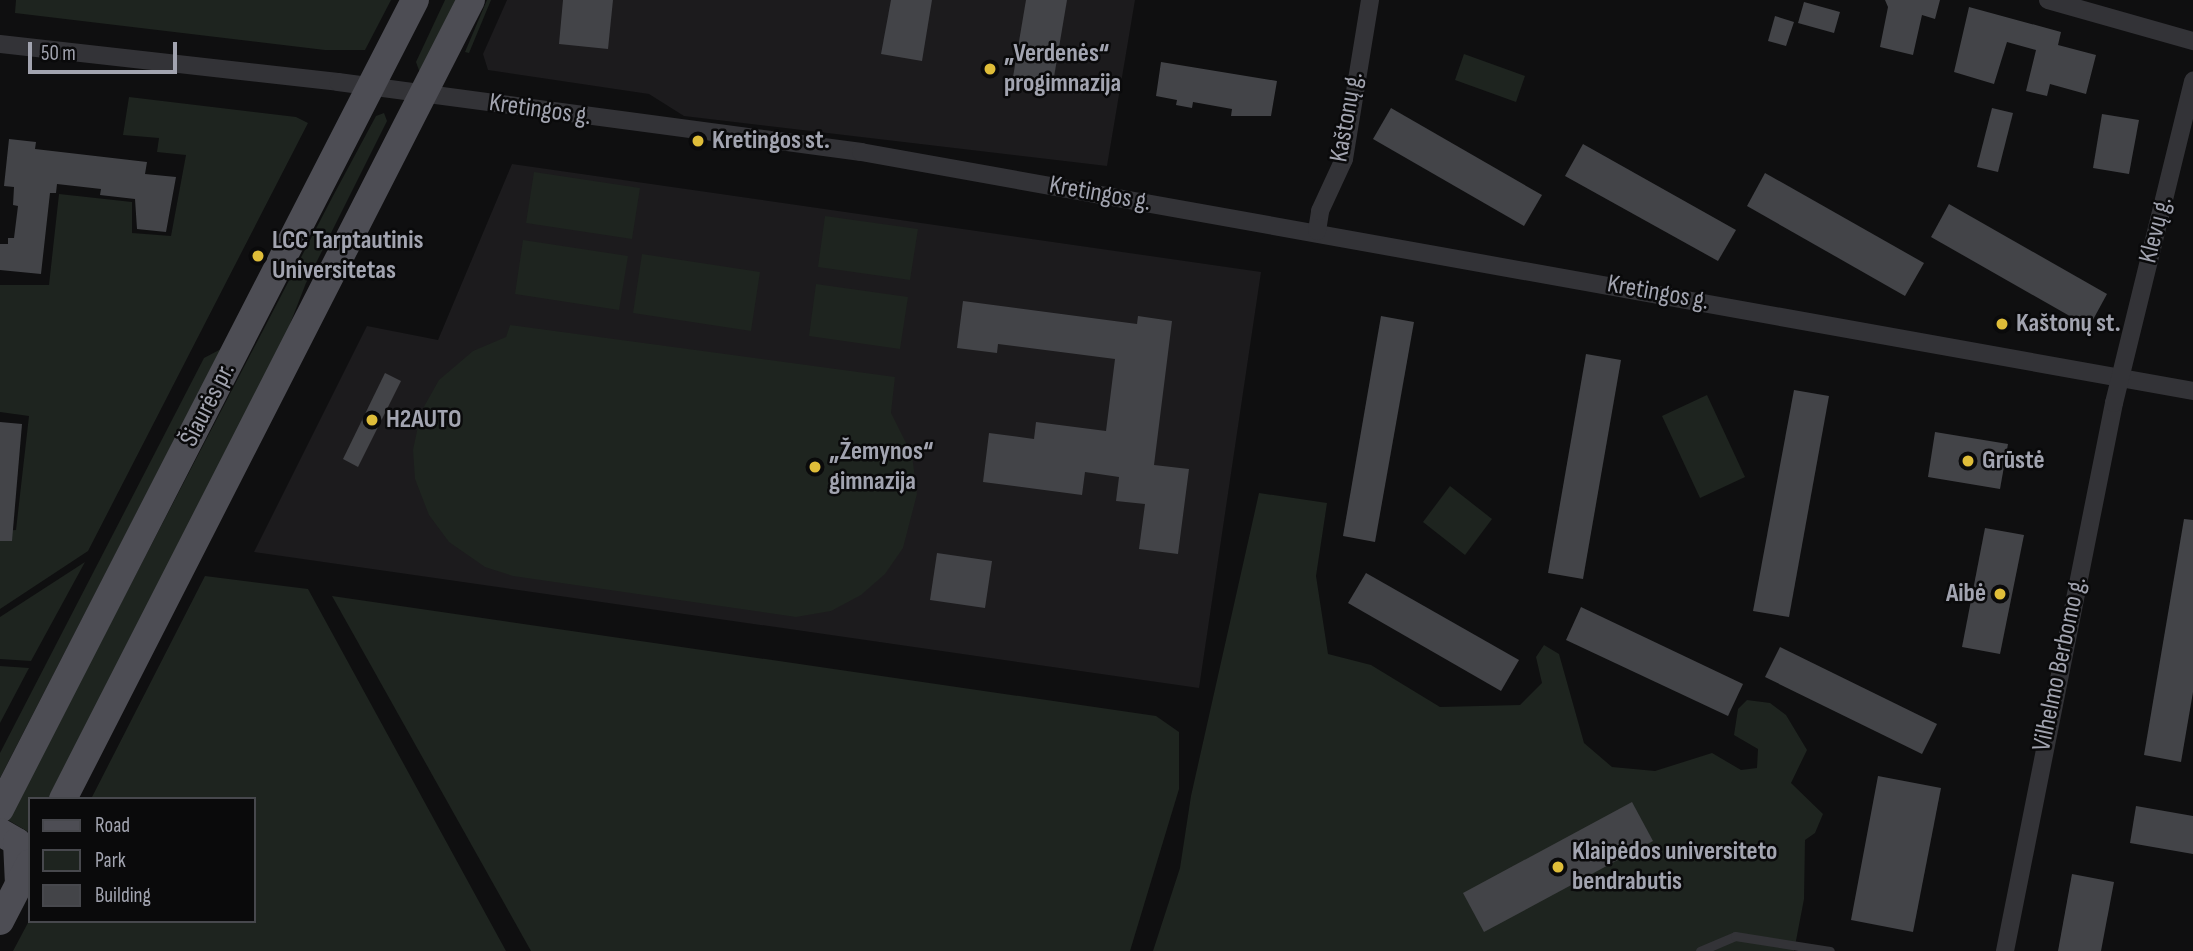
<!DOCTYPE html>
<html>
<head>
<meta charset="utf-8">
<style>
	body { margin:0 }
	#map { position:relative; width:2193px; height:951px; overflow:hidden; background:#0f0f10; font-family:"Sofia Sans Condensed",sans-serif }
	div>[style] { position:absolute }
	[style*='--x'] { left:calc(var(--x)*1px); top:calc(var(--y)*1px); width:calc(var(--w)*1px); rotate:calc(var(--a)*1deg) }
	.built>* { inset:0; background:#1c1b1d }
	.green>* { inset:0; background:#1e241f }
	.building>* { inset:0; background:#434448 }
	.service>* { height:9px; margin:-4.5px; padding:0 4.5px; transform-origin:4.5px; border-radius:4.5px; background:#333337 }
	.minor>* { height:18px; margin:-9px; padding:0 9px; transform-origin:9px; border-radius:9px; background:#333337 }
	.primary>* { height:28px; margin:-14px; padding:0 14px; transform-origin:14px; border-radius:14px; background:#4d4d54 }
	.dots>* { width:19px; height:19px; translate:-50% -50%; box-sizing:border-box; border:4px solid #0a0a0b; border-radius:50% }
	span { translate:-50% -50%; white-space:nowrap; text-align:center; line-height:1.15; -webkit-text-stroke:5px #0a0a0b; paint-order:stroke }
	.poi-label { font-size:26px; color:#a2a4b0; font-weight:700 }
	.left { translate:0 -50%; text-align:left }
	.right { translate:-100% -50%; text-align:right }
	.street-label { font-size:26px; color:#a2a4b0 }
	.legend { position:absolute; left:28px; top:797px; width:228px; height:126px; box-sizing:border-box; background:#0a0a0b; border:2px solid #47484d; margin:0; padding:9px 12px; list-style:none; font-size:21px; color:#a2a4b0 }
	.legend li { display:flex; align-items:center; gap:14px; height:35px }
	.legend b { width:35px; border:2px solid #47484d }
	.scale { position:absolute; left:28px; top:42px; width:149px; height:32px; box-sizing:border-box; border:4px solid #a2a4b0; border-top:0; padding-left:9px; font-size:21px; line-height:24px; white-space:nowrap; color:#a2a4b0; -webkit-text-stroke:5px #0a0a0b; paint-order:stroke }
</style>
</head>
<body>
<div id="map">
	<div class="built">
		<i style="clip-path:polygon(507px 0,1135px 0,1107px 166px,684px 116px,649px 94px,488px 70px,483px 54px)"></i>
		<i style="clip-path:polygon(512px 164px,1261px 272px,1199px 688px,254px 552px,367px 326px,438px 340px)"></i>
	</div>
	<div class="green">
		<i style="clip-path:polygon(16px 0,391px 0,365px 50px,325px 50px,15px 13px)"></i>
		<i style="clip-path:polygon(445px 0,457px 0,420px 73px,416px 62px)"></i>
		<i style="clip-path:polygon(487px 0,491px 0,469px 53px,465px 52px)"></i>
		<i style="clip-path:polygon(1464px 54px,1525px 76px,1516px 102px,1455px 80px)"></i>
		<i style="clip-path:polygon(129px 97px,296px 117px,308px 123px,88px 551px,0 609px,0 531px,16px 530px,29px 416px,0 412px,0 285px,49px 285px,59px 194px,132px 202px,132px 233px,171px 236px,186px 155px,157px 152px,159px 138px,123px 135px)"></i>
		<i style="clip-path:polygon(384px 113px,387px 121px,306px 283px,276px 360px,50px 799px,30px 799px,30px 833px,8px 820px,333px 196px,376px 116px)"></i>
		<i style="clip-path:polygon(534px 172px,640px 188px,632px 239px,526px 223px)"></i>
		<i style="clip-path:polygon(825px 216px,918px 229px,910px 280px,818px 267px)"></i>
		<i style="clip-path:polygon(523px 240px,628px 256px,619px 310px,515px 294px)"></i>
		<i style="clip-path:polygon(642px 254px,760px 272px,751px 331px,633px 313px)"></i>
		<i style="clip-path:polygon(816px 284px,908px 297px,900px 349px,809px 336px)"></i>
		<i style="clip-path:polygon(510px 325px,895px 377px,891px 413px,912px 455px,917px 494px,903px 548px,885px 574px,861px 595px,831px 611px,796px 617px,513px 576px,485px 567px,449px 542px,429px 515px,415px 479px,413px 450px,421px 412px,439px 380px,473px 351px,506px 337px)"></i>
		<i style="clip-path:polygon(221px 349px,134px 518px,0 778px,0 753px,204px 358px)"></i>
		<i style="clip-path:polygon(1707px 395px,1745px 477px,1700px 498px,1662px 416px)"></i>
		<i style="clip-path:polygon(1450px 486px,1492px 519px,1465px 555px,1423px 522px)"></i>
		<i style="clip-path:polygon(1259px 493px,1327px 503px,1316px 576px,1328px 654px,1371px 665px,1440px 707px,1520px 705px,1542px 683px,1536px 657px,1544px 645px,1559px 654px,1584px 743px,1612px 767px,1655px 771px,1712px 753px,1741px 770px,1757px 768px,1758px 749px,1734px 735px,1738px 709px,1747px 700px,1770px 703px,1786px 715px,1807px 750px,1791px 783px,1823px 814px,1815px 833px,1805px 840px,1804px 899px,1794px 951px,1153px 951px,1180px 868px,1191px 796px)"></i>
		<i style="clip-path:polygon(85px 562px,31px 661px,0 659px,0 617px)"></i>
		<i style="clip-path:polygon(205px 576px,308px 589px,506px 951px,13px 951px,30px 919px,254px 921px,254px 799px,91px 799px)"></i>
		<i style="clip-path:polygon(332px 596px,1156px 716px,1179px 732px,1179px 789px,1130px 951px,531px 951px)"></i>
		<i style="clip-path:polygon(0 666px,29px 668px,0 723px)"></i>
	</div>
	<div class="building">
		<i style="clip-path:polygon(563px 0,613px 0,608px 49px,559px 44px)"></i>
		<i style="clip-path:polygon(891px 0,932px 0,922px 61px,881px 54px)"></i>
		<i style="clip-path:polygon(1026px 0,1067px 0,1053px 83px,1013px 77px)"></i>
		<i style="clip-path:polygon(1885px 0,1940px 0,1935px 19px,1922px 15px,1913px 55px,1880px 47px,1888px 7px)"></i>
		<i style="clip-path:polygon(1804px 2px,1840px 12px,1834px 33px,1798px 23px)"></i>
		<i style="clip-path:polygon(1969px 7px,2061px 32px,2058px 45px,2096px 55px,2086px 94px,2050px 84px,2047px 96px,2026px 91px,2036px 50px,2007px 42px,1994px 84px,1954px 72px)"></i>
		<i style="clip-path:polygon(1775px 16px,1794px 22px,1786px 46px,1768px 41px)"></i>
		<i style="clip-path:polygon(1161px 62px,1277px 81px,1271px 116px,1231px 116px,1232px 109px,1193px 102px,1192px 108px,1176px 105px,1177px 100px,1156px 96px)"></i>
		<i style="clip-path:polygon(1391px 108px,1542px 195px,1524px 226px,1373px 139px)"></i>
		<i style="clip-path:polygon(1992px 108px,2013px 113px,1998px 172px,1977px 167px)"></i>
		<i style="clip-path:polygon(2102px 114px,2139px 120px,2129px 174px,2093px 168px)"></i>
		<i style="clip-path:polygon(9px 139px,36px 142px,35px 149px,147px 162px,145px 174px,176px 177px,166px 232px,137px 229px,135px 199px,100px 195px,101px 189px,57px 184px,56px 193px,50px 193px,41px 274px,0 270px,0 244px,8px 244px,8px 238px,14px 238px,18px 206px,13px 205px,14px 187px,4px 186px)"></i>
		<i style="clip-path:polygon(1583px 144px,1736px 230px,1718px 261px,1565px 176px)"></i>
		<i style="clip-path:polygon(1765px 173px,1924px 263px,1905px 296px,1747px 206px)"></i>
		<i style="clip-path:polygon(1949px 204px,2107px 294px,2089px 327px,1931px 237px)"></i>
		<i style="clip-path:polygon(963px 301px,1137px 324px,1138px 316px,1172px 321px,1154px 465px,1189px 469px,1178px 554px,1139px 549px,1145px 504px,1116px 501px,1119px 477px,1085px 472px,1082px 495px,983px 482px,989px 433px,1034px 439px,1036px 422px,1106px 431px,1115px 359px,998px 344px,997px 353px,957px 348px)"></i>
		<i style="clip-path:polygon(1381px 316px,1414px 322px,1375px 542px,1343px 536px)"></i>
		<i style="clip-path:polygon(1586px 354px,1621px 360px,1583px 579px,1548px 573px)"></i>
		<i style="clip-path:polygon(385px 373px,401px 381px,358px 467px,343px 459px)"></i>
		<i style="clip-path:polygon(1794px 390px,1829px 396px,1789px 617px,1753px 611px)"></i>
		<i style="clip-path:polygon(0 422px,22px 424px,12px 541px,0 541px)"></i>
		<i style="clip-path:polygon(1935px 432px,2008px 444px,2000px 489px,1928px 477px)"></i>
		<i style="clip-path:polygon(2184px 519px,2193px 520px,2193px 692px,2181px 762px,2144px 755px)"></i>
		<i style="clip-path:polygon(1985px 528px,2024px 535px,2000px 654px,1962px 647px)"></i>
		<i style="clip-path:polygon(937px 553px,992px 561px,985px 608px,930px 600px)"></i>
		<i style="clip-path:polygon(1366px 573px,1519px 660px,1501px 691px,1348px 603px)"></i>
		<i style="clip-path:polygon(1581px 607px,1743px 684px,1728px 716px,1566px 640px)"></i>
		<i style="clip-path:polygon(1780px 647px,1937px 724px,1922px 754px,1765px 677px)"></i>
		<i style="clip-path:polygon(1878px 776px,1941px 788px,1913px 932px,1851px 920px)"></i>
		<i style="clip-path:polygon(1632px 802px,1653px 841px,1484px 932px,1463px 893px)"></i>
		<i style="clip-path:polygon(2136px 806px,2193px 816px,2193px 854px,2130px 843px)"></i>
		<i style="clip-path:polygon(2072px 874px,2114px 882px,2101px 951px,2058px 951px)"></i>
	</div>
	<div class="service">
		<i style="--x:1700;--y:951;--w:38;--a:-23"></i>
		<i style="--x:1735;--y:936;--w:96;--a:9"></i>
	</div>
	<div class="minor">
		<i style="--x:2048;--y:0;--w:151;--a:15.8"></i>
		<i style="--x:0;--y:44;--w:340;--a:6.4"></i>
		<i style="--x:338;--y:82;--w:528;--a:7.62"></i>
		<i style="--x:861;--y:152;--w:1353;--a:10.17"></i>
		<i style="--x:1317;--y:231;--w:20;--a:-81"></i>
		<i style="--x:1320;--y:211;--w:57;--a:-65.2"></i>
		<i style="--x:1344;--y:159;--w:161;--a:-80.7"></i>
		<i style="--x:2005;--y:951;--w:559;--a:-78.75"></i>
		<i style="--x:2114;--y:403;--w:332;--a:-76.2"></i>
	</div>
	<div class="primary">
		<i style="--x:63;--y:799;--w:897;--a:-62.95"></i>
		<i style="--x:0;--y:809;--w:909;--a:-62.84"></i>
		<i style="--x:0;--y:832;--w:20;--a:30"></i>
		<i style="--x:17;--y:842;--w:43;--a:87.3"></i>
		<i style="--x:0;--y:921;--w:65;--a:-62.7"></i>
	</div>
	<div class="dots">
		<i style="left:990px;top:69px;background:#dfbd39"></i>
		<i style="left:698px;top:141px;background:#dfbd39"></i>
		<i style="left:258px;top:256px;background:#dfbd39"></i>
		<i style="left:2002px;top:324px;background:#dfbd39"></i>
		<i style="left:372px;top:420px;background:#dfbd39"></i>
		<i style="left:1968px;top:461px;background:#dfbd39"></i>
		<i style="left:815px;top:467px;background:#dfbd39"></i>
		<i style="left:2000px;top:594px;background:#dfbd39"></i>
		<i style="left:1558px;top:867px;background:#dfbd39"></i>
	</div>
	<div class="poi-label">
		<span class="left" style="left:1004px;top:69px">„Verdenės“<br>progimnazija</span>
		<span class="left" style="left:712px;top:141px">Kretingos st.</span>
		<span class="left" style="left:272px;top:256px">LCC Tarptautinis<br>Universitetas</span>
		<span class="left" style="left:2016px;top:324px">Kaštonų st.</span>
		<span class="left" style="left:386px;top:420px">H2AUTO</span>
		<span class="left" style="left:829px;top:467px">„Žemynos“<br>gimnazija</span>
		<span class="left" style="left:1982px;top:461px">Grūstė</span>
		<span class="right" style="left:1986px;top:594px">Aibė</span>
		<span class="left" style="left:1572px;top:867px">Klaipėdos universiteto<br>bendrabutis</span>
	</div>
	<div class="street-label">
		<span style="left:540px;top:110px;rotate:8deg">Kretingos g.</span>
		<span style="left:1347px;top:117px;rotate:-80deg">Kaštonų g.</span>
		<span style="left:1100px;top:194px;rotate:10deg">Kretingos g.</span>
		<span style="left:2156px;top:230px;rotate:-76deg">Klevų g.</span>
		<span style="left:1658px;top:293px;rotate:10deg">Kretingos g.</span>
		<span style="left:208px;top:405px;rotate:-63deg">Šiaurės pr.</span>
		<span style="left:2060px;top:664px;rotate:-78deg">Vilhelmo Berbomo g.</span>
	</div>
	<ul class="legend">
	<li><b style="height:9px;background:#4d4d54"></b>Road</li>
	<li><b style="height:19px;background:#1e241f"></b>Park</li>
	<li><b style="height:19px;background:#434448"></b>Building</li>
	</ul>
	<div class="scale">50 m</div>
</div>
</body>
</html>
